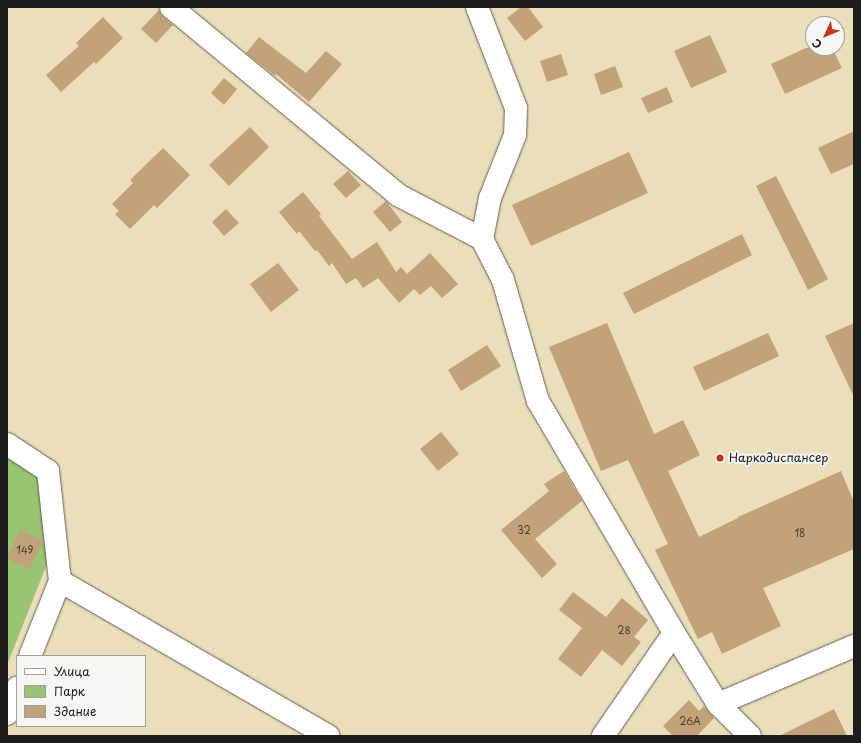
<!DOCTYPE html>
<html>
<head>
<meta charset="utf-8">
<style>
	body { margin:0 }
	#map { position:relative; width:861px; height:743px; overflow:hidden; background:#ebdebb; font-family:"Playpen Sans",sans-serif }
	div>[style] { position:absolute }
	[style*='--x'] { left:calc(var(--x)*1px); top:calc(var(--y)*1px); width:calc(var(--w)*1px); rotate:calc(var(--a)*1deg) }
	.green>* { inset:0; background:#99c472 }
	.building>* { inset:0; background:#c1a279 }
	.roads { filter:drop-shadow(0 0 1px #646054) drop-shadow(0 0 1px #646054) }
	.minor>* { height:22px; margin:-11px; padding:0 11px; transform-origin:11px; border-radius:11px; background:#fff }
	.dots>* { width:11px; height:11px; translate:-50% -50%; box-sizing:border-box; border:2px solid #f6f6f2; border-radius:50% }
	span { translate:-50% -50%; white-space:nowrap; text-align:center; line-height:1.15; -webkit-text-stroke:4px #f6f6f2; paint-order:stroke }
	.number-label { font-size:10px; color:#453e33 }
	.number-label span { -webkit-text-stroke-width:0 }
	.poi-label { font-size:12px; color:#1c1c1c }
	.left { translate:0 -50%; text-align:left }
	.frame { position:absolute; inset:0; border:8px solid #1c1c1c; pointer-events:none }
	.legend { position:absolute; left:16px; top:655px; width:130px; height:72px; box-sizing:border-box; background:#f6f6f2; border:1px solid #9f9f9c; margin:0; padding:5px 7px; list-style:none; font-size:12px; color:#1c1c1c }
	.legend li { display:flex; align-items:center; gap:8px; height:20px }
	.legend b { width:20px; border:1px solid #9f9f9c }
	.north { position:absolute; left:805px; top:16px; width:40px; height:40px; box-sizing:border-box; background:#f6f6f2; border:1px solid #9f9f9c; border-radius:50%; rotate:226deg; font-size:11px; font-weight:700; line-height:16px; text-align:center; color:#1c1c1c }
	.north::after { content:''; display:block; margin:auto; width:14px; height:18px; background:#c8321e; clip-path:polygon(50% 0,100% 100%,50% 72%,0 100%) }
</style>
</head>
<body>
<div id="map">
	<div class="green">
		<i style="clip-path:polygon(7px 456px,40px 477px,49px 559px,7px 665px)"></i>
	</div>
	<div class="building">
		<i style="clip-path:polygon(521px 7px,528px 7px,543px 27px,525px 41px,507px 18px)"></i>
		<i style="clip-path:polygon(159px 10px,163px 17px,173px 25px,156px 43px,141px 29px)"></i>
		<i style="clip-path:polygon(103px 17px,123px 38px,96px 64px,94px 62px,61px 92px,46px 75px,79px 46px,76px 43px)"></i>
		<i style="clip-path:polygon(710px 35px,727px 72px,691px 88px,674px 51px)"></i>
		<i style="clip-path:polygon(259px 37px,306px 73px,326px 51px,342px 64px,309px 102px,276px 74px,275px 76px,246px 53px)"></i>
		<i style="clip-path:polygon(806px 48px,832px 48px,842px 68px,785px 94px,771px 64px)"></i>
		<i style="clip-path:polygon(561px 54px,568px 75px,547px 82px,540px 61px)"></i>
		<i style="clip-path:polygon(615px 66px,623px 87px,601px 95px,594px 74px)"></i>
		<i style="clip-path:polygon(224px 78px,237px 89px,224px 105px,211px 93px)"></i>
		<i style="clip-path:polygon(667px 87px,673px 102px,648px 113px,641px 98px)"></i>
		<i style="clip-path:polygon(250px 127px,269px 147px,229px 186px,209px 165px)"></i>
		<i style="clip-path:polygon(854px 131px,854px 164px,831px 174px,818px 148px)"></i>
		<i style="clip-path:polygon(163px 148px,190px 175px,157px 208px,154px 205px,130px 229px,115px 214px,119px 211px,112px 204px,133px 183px,130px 180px)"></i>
		<i style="clip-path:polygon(629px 152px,648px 193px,531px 246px,512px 205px)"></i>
		<i style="clip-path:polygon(348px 171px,361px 185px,346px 198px,333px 184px)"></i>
		<i style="clip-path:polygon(776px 176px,828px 279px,808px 290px,756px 186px)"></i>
		<i style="clip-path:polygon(303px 192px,321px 214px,319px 216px,352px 259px,377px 242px,396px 272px,401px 267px,407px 274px,430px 253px,458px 284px,442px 298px,431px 286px,420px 295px,414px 289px,399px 303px,378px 278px,363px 288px,356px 278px,346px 284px,332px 263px,329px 266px,317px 250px,315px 251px,299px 231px,297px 234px,279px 212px)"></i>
		<i style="clip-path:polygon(386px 201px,402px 222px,390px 232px,373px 212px)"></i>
		<i style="clip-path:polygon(226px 209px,239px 223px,224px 236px,212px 222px)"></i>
		<i style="clip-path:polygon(742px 234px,752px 255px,634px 314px,623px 293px)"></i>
		<i style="clip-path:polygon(278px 263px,299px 290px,271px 312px,250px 284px)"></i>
		<i style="clip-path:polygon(607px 323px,654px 434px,683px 420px,700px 455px,668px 471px,699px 537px,738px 518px,738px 517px,841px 471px,854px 502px,854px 549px,763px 588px,781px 626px,722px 654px,712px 632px,698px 639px,655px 550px,668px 544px,628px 460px,601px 471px,549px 347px)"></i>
		<i style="clip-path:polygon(854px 323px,854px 397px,825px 336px)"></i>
		<i style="clip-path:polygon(768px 333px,779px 356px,704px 391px,693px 367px)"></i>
		<i style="clip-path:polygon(487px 345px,501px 366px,461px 391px,448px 370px)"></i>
		<i style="clip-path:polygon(441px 432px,459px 454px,438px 471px,420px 449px)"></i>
		<i style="clip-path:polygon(564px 471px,582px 501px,535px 539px,557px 564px,542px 578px,501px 530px,549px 491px,544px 484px)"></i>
		<i style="clip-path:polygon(20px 530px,43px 540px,30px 569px,7px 559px)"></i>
		<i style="clip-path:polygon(573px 592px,606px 617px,622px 598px,648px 620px,634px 637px,641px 642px,622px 666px,602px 650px,581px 677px,558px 659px,582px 628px,559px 610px)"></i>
		<i style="clip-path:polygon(689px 700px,699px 711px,704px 706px,714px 718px,697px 736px,673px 736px,663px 726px)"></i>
		<i style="clip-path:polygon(834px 709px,847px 736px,779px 736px)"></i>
	</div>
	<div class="roads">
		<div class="minor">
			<i style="--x:171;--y:7;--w:295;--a:39.6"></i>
			<i style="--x:398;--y:195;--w:95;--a:27.6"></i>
			<i style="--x:482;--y:239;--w:46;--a:62.9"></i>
			<i style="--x:503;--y:280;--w:126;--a:73.9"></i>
			<i style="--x:538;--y:401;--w:269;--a:59.6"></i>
			<i style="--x:674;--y:633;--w:84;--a:58.2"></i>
			<i style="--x:718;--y:704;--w:45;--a:45"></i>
			<i style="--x:477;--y:7;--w:108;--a:68.9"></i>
			<i style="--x:516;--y:108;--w:27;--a:92"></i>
			<i style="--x:515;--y:135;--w:68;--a:111.6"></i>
			<i style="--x:490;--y:198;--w:42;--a:101"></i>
			<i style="--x:7;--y:444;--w:49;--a:33.4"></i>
			<i style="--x:48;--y:471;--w:111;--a:83.8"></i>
			<i style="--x:60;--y:581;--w:81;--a:111.8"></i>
			<i style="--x:60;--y:581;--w:310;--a:30"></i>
			<i style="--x:718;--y:704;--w:148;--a:-23.1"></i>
			<i style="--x:7;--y:714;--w:28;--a:-69"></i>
			<i style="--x:603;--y:736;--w:125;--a:-55.4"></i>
		</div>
	</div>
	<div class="dots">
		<i style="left:720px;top:458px;background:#c8321e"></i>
	</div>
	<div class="number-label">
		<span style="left:524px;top:530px">32</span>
		<span style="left:800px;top:533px">18</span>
		<span style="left:25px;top:550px">149</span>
		<span style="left:624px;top:630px">28</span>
		<span style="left:690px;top:721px">26А</span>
	</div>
	<div class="poi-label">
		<span class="left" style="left:729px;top:458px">Наркодиспансер</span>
	</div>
	<div class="frame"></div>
	<ul class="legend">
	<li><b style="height:5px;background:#fff"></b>Улица</li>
	<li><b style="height:11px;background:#99c472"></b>Парк</li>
	<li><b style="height:11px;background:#c1a279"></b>Здание</li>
	</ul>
	<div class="north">С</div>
</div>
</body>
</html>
